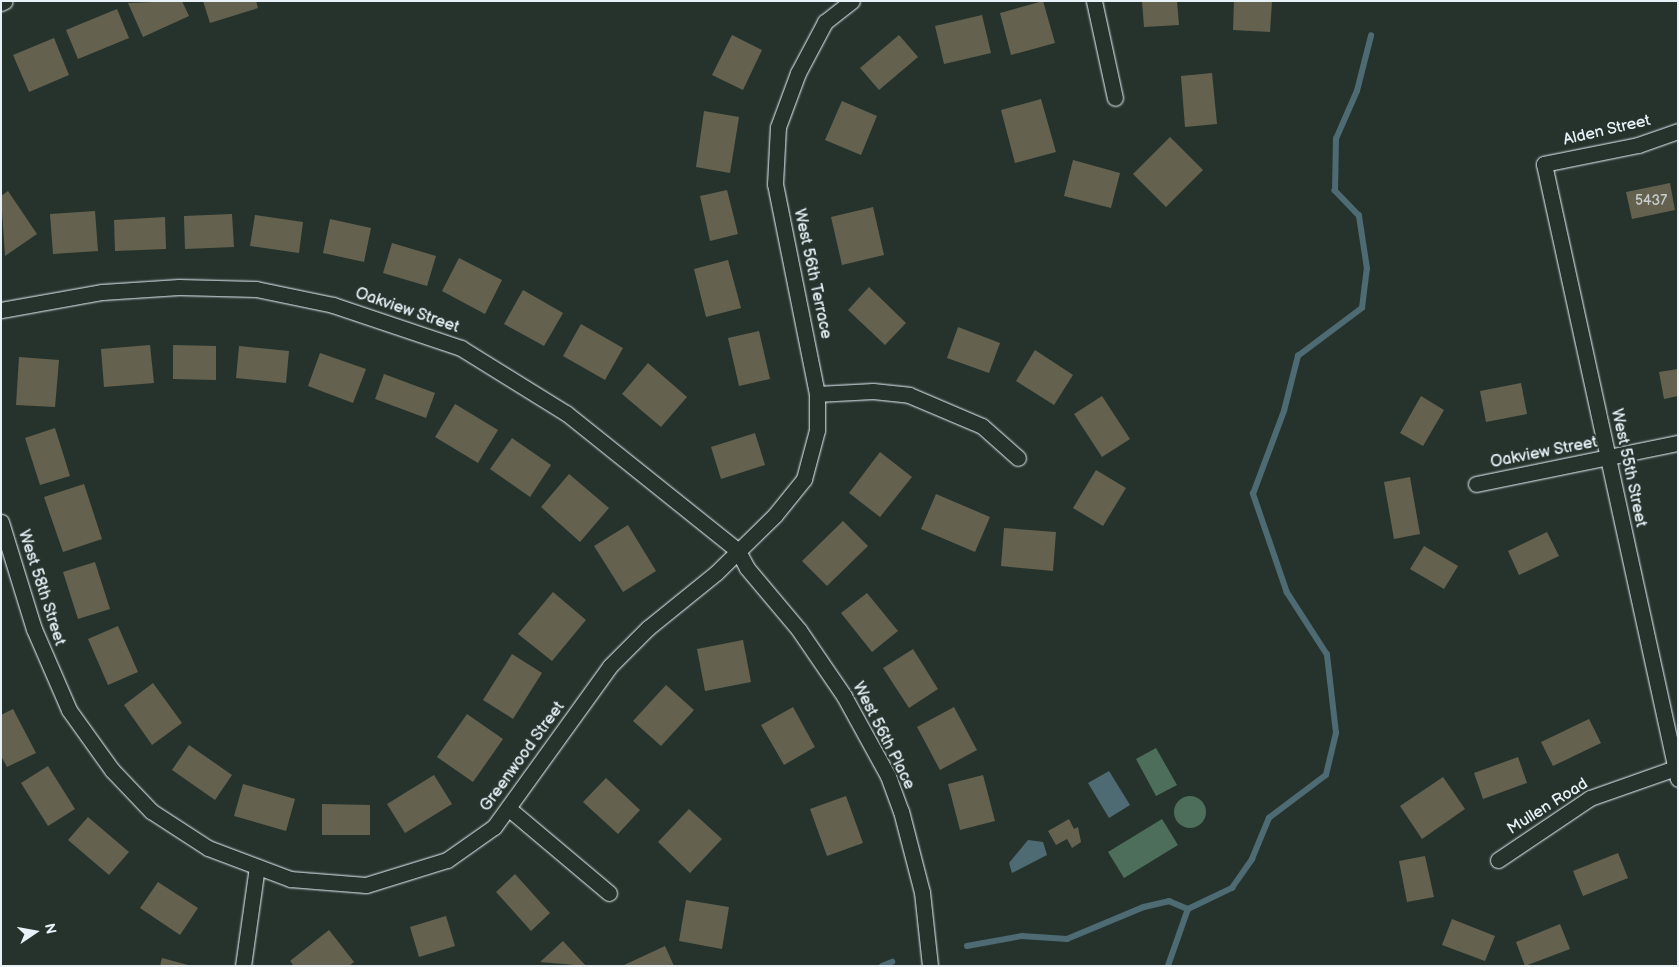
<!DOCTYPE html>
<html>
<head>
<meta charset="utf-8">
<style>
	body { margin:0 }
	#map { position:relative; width:1679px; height:967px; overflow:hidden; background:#26332d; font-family:"Balsamiq Sans",sans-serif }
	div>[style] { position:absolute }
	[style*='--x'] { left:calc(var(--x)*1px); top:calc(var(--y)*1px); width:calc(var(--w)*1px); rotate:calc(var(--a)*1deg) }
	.green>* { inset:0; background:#4c6e5a }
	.round { border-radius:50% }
	.water>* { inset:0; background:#4e6b74 }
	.stream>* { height:5.5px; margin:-2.75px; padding:0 2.75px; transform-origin:2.75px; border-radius:2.75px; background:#4e6b74 }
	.building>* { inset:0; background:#64624e }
	.roads { filter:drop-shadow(0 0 1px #e8f1f8) drop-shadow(0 0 1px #e8f1f8) }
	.street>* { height:15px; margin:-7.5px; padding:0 7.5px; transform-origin:7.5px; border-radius:7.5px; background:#26332d }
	span { translate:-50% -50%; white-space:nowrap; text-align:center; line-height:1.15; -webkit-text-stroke:4.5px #26332d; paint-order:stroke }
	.number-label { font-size:14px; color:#c7cdce }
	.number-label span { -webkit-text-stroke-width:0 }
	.street-label { font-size:16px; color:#e8f1f8 }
	.frame { position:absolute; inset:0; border:2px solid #e8f1f8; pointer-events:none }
	.north { position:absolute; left:10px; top:907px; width:50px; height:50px; -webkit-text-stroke:4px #26332d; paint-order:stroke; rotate:78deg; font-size:14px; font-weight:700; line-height:20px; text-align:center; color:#e8f1f8 }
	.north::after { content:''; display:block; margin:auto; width:18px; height:22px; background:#e8f1f8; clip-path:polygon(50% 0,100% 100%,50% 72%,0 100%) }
</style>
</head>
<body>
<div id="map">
	<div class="green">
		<i style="clip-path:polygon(1156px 748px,1177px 785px,1156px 796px,1136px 759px)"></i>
		<i class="round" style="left:1174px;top:796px;width:32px;height:32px"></i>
		<i style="clip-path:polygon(1162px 819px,1178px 845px,1124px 878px,1108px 852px)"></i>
	</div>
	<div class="water">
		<i style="clip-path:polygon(1109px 771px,1130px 805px,1109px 818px,1088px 783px)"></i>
		<i style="clip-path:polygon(1028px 840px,1043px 842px,1047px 855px,1012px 873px,1009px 863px)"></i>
	</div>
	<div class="stream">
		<i style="--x:967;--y:946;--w:56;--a:-10.3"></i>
		<i style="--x:1022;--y:936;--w:45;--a:3.8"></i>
		<i style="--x:1067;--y:939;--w:83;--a:-22.6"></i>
		<i style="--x:1144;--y:907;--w:26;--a:-13"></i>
		<i style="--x:1169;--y:901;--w:21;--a:23"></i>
		<i style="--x:882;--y:966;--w:11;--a:-22"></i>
		<i style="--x:1168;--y:966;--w:60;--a:-70.7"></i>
		<i style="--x:1188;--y:909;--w:49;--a:-25.5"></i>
		<i style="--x:1232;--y:888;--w:35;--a:-55"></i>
		<i style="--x:1252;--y:859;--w:44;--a:-67.5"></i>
		<i style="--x:1269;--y:818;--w:71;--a:-37"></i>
		<i style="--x:1326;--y:775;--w:43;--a:-76.6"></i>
		<i style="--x:1336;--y:733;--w:79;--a:-96.6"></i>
		<i style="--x:1327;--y:655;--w:74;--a:-122.8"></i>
		<i style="--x:1287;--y:593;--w:105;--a:-109"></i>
		<i style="--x:1253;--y:494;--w:89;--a:-69.5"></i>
		<i style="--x:1284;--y:411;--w:57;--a:-75.7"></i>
		<i style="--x:1298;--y:356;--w:80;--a:-36.9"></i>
		<i style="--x:1362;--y:308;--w:39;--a:-83"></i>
		<i style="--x:1367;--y:269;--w:54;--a:-98.6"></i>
		<i style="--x:1359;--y:216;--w:35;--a:-134"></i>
		<i style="--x:1335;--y:191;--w:52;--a:-88.9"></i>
		<i style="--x:1336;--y:139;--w:52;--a:-66.4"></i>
		<i style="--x:1357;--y:91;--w:57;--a:-75.7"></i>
	</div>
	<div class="building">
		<i style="clip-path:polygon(182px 1px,189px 16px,143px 37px,128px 3px)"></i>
		<i style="clip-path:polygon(203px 1px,256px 1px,258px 8px,210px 23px)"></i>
		<i style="clip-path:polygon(1043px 1px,1055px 43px,1011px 55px,1000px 13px)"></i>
		<i style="clip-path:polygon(1142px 1px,1177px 1px,1179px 25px,1144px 27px)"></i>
		<i style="clip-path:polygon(1234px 1px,1272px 1px,1270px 32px,1233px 30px)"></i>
		<i style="clip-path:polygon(117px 9px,129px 38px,78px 59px,66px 30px)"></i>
		<i style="clip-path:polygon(982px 15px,991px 53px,944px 64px,935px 26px)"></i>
		<i style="clip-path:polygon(732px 35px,762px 50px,743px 90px,712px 75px)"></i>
		<i style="clip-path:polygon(899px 35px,918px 57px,879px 90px,860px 68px)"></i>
		<i style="clip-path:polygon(54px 38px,69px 75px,29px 92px,13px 55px)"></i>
		<i style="clip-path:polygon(1212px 73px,1217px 124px,1185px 127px,1181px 76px)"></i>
		<i style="clip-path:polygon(1041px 99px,1056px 152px,1015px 163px,1001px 110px)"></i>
		<i style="clip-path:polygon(842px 101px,877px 116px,861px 155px,825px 140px)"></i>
		<i style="clip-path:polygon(704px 111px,739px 117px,730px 173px,696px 167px)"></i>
		<i style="clip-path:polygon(1170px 137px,1203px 170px,1166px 207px,1133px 174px)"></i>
		<i style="clip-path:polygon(1073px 160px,1120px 173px,1111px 208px,1064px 196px)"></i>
		<i style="clip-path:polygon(1670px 183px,1675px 210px,1632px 219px,1626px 192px)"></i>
		<i style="clip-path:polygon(727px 190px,738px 234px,710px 241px,700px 196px)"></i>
		<i style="clip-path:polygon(8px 191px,37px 234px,5px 256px,1px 196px)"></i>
		<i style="clip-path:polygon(873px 207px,884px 255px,842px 265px,831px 217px)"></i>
		<i style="clip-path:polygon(95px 211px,98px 251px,53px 254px,50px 214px)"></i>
		<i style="clip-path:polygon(232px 214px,234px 247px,185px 249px,184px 216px)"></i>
		<i style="clip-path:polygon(255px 215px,303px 222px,299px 253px,250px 246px)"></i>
		<i style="clip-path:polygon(165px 217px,166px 249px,115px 251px,114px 220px)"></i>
		<i style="clip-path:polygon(330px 219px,371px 228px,364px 262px,323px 253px)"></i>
		<i style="clip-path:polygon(392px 243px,436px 256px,427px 286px,383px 273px)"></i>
		<i style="clip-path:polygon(459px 258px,502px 280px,485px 314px,442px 291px)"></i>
		<i style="clip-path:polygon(728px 260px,741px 308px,706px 317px,694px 269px)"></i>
		<i style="clip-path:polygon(869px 287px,906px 323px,885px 345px,848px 310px)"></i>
		<i style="clip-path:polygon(523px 290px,563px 313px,544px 346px,504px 324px)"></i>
		<i style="clip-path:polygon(581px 324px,623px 348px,605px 380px,563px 356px)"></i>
		<i style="clip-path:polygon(958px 327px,1000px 343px,989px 373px,947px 358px)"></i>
		<i style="clip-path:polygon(759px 331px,770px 379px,739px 386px,728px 338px)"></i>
		<i style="clip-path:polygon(150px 345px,154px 383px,104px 387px,101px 349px)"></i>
		<i style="clip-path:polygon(173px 345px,216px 346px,216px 380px,173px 379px)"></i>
		<i style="clip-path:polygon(239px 346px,289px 351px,286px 383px,236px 378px)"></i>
		<i style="clip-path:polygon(1035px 350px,1073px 375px,1054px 405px,1016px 381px)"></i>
		<i style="clip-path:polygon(320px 353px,366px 369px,353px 403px,308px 386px)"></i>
		<i style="clip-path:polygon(19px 357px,59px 360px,55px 407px,16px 405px)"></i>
		<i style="clip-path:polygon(648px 363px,687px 397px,661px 427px,622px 394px)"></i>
		<i style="clip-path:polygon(1678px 369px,1678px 396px,1664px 399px,1659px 372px)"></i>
		<i style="clip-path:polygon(384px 374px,435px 393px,426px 418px,375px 399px)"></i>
		<i style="clip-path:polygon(1521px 383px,1527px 414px,1486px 422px,1480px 391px)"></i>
		<i style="clip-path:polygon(1102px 396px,1130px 439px,1102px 457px,1074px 414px)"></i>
		<i style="clip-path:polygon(1421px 396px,1444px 410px,1423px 446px,1400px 433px)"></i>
		<i style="clip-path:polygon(455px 404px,498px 430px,478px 463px,435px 437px)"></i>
		<i style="clip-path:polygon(55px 428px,70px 476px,40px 485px,25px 438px)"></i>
		<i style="clip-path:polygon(755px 433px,765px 465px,721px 479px,711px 447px)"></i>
		<i style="clip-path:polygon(512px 438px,551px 465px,530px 497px,490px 469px)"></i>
		<i style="clip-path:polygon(880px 452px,912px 477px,880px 517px,849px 493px)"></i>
		<i style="clip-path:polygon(1096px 470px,1126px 488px,1103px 526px,1073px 508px)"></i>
		<i style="clip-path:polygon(569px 474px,609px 508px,580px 542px,541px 507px)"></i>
		<i style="clip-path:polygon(1410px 477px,1420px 534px,1394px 539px,1384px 482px)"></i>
		<i style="clip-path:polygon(84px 484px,102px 539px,63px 552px,44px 497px)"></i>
		<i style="clip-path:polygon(936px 494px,990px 517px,975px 552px,921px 529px)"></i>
		<i style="clip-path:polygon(843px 521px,868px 546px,827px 586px,802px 561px)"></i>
		<i style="clip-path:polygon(628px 525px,656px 571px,623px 592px,594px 546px)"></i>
		<i style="clip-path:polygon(1004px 528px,1056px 532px,1053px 571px,1001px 566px)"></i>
		<i style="clip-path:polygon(1547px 532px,1559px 556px,1519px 575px,1508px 551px)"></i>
		<i style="clip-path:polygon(1424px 546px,1458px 566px,1444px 589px,1410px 569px)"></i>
		<i style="clip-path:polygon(95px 562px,110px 609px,78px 619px,63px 572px)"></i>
		<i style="clip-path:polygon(553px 592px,586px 620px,552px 661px,518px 634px)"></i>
		<i style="clip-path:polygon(867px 593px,898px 631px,872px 652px,841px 613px)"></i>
		<i style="clip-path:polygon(118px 626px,138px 672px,108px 685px,88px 639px)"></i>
		<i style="clip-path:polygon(743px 640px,751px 682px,705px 691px,697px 649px)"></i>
		<i style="clip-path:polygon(913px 649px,938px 689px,909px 708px,883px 668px)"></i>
		<i style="clip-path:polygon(512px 654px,542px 673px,513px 719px,483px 700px)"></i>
		<i style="clip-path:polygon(153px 683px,182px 723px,152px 745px,124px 705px)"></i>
		<i style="clip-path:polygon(666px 685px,694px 710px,661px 746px,633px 721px)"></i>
		<i style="clip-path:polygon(793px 707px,815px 747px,784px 765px,761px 725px)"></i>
		<i style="clip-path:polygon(954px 707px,977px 750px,940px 770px,917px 727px)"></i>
		<i style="clip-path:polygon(13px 709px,36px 753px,7px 767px,1px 756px,1px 715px)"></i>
		<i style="clip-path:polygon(467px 714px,503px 739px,473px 782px,437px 757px)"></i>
		<i style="clip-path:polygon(1589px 719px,1601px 743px,1553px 766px,1541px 742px)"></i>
		<i style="clip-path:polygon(189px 745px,232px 775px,215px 800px,172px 770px)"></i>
		<i style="clip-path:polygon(1518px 757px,1527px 783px,1483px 799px,1474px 773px)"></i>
		<i style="clip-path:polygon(48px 766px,75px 809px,48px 826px,21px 783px)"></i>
		<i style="clip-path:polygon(434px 775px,452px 804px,405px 833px,387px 804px)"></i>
		<i style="clip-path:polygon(983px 775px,995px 821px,960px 830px,948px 784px)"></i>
		<i style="clip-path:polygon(1443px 777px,1465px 809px,1422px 839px,1400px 806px)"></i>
		<i style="clip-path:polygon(606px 778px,640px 810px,618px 834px,583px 802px)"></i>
		<i style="clip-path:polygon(243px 784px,295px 799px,286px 831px,234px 816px)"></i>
		<i style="clip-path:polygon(846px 796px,863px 843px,827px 856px,810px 809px)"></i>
		<i style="clip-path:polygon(322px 804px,370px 805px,370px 835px,322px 835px)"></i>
		<i style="clip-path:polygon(689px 809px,722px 839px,690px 873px,658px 842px)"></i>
		<i style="clip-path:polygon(88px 817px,129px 852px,109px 875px,68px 840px)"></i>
		<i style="clip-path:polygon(1069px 819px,1074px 829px,1078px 827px,1081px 842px,1072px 848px,1067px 839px,1056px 845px,1048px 831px)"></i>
		<i style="clip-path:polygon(1618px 853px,1628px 878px,1583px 896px,1573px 871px)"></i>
		<i style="clip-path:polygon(1425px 856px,1434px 897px,1407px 902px,1399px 861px)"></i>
		<i style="clip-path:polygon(515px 874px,550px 913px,531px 931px,496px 892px)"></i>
		<i style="clip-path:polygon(158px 882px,198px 908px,180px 935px,140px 908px)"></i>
		<i style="clip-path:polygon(686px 900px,729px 907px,722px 949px,679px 941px)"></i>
		<i style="clip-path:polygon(446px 916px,455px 946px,419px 957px,410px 927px)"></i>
		<i style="clip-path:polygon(1452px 919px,1495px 936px,1485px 961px,1442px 945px)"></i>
		<i style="clip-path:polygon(1560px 924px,1570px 949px,1525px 966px,1516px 942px)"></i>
		<i style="clip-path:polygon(329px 930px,354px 962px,349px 966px,294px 966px,290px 961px)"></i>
		<i style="clip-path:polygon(563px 941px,586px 966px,540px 962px)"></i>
		<i style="clip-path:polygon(665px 946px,674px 966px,622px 966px)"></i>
		<i style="clip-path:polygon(162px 958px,188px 965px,188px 966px,160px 966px)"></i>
	</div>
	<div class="roads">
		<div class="street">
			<i style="--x:1094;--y:1;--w:99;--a:77.8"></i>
			<i style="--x:1;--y:3;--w:4;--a:-27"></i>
			<i style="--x:1678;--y:131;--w:42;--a:160.7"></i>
			<i style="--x:1638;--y:145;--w:96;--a:168.6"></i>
			<i style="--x:1544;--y:164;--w:629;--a:77.71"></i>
			<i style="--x:1;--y:310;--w:103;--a:-10.1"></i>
			<i style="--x:102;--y:292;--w:77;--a:-3.7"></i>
			<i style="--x:179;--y:287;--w:77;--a:1.5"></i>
			<i style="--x:256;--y:289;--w:79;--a:11.7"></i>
			<i style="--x:333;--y:305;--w:135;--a:18.6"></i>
			<i style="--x:461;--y:348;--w:123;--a:31.8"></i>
			<i style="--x:566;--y:413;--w:221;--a:38.7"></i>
			<i style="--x:738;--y:551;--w:19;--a:62"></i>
			<i style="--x:747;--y:568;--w:81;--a:50"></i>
			<i style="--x:799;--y:630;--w:80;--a:55.7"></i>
			<i style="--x:844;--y:696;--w:91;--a:61.2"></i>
			<i style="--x:888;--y:776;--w:37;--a:70"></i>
			<i style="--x:901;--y:811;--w:84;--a:75.5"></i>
			<i style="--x:922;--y:892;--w:74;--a:83.8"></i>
			<i style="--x:817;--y:394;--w:56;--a:-3.1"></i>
			<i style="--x:873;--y:391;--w:36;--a:6"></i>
			<i style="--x:909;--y:395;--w:79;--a:23"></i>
			<i style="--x:982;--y:426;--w:48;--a:41.6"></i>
			<i style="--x:1476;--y:484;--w:206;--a:-11.5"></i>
			<i style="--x:1;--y:522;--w:112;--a:72.9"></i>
			<i style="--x:34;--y:629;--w:88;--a:66.6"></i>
			<i style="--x:69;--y:710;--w:74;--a:54.4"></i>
			<i style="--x:112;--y:770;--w:57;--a:46.4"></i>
			<i style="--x:151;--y:811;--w:68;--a:33"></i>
			<i style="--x:208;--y:848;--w:88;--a:20.7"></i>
			<i style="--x:290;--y:879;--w:76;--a:4.5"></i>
			<i style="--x:366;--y:885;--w:85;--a:-17.2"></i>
			<i style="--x:447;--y:860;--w:57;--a:-35.1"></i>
			<i style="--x:494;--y:827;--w:198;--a:-54.2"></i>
			<i style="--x:610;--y:666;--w:54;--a:-45"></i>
			<i style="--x:648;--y:628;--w:87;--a:-39"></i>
			<i style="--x:716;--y:573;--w:83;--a:-44.5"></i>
			<i style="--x:775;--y:515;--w:46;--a:-51.1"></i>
			<i style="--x:804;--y:479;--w:51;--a:-75.1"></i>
			<i style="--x:817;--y:430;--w:36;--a:-90"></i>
			<i style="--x:817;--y:394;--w:214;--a:-101.3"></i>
			<i style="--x:775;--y:184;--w:57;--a:-87"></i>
			<i style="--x:778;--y:127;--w:58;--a:-69.7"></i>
			<i style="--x:798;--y:73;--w:58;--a:-62.1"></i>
			<i style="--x:825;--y:22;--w:34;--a:-38"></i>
			<i style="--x:508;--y:808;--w:132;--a:40.1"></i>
			<i style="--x:1498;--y:860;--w:111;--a:-34"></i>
			<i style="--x:1590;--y:798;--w:90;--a:-19.4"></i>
			<i style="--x:243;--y:966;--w:100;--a:-82"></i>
		</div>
	</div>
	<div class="number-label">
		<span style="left:1651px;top:201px">5437</span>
	</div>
	<div class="street-label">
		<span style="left:1607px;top:131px;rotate:-13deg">Alden Street</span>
		<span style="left:812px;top:274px;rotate:78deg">West 56th Terrace</span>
		<span style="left:407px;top:311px;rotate:19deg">Oakview Street</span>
		<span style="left:1544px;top:453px;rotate:-11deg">Oakview Street</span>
		<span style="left:1628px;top:468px;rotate:78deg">West 55th Street</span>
		<span style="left:41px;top:588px;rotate:72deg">West 58th Street</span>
		<span style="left:883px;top:736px;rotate:63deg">West 56th Place</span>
		<span style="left:523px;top:757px;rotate:-54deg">Greenwood Street</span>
		<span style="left:1548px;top:807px;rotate:-32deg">Mullen Road</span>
	</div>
	<div class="frame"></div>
	<div class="north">N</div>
</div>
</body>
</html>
